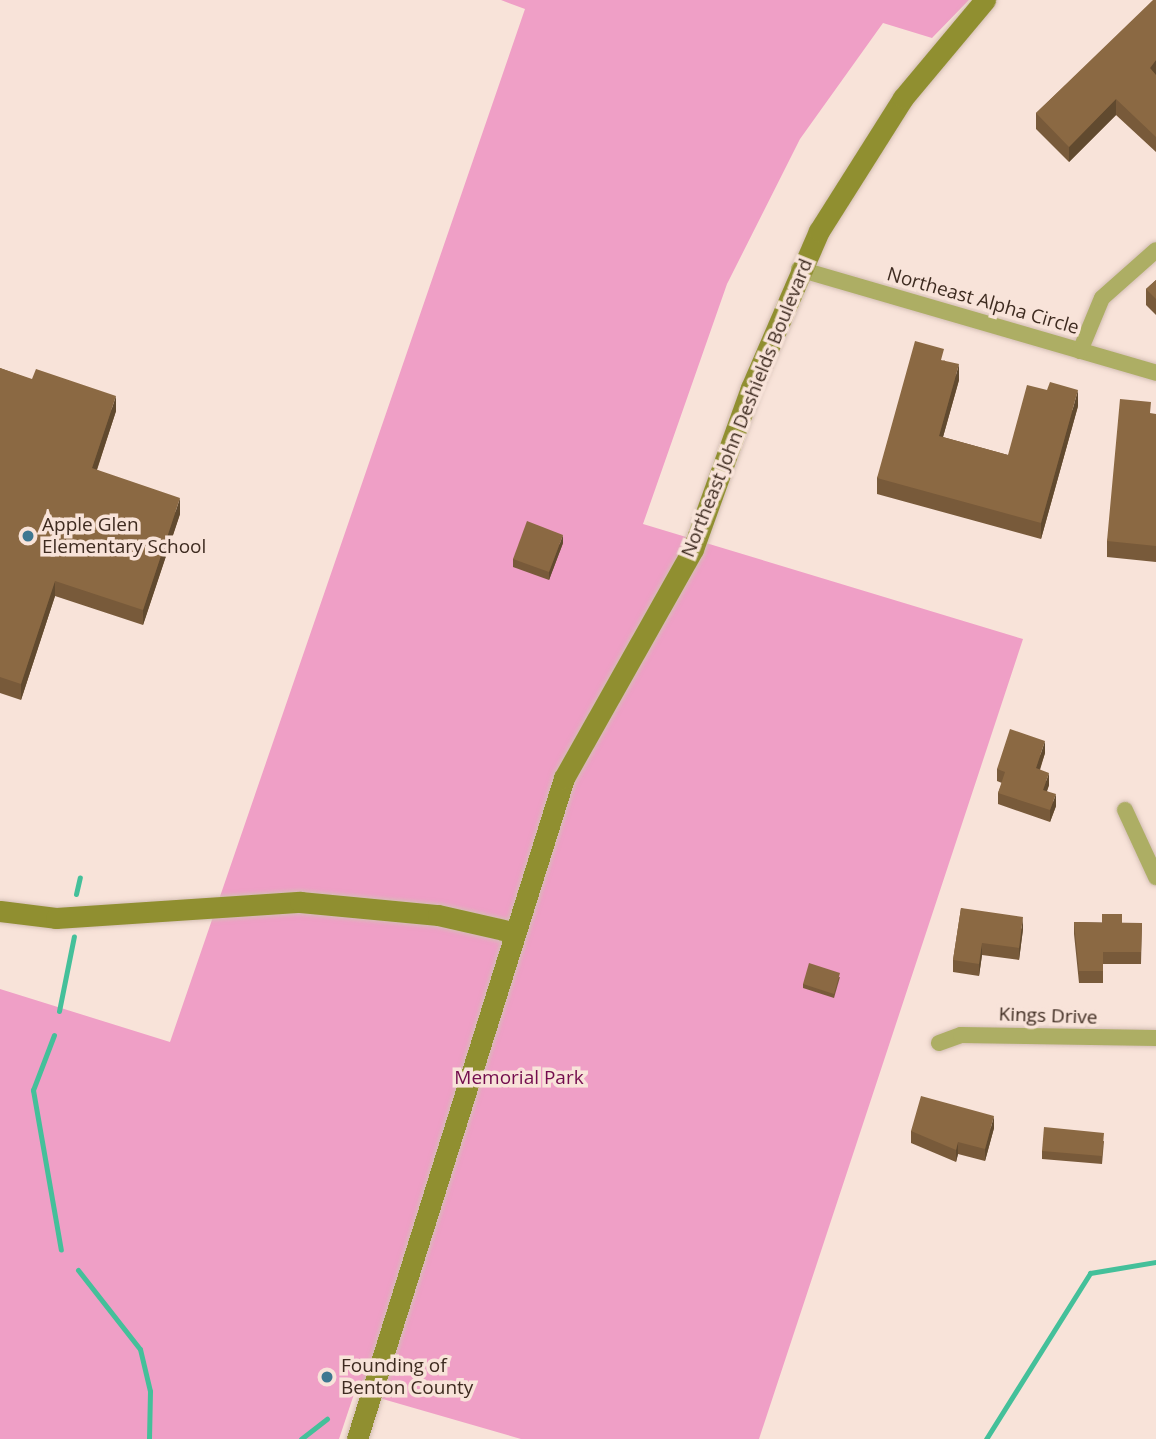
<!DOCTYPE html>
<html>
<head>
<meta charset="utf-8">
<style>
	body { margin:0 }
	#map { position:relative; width:1156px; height:1439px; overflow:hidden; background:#f8e3d9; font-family:"Open Sans",sans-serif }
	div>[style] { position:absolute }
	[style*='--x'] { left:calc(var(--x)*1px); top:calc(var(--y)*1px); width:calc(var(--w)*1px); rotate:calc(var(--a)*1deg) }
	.green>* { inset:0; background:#ef9fc6 }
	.stream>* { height:5px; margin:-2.5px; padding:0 2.5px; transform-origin:2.5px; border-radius:2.5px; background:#44c09a }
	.roads { filter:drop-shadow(0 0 2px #d3beb4) drop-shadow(0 0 2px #d3beb4) }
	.street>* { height:16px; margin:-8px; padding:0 8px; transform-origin:8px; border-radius:8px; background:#adae64 }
	.secondary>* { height:21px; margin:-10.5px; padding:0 10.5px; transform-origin:10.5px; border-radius:10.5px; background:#908f30 }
	.wall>* { inset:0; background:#785a3a }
	.shaded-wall>* { inset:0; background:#614a2f }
	.building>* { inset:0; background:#8b6943 }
	.dots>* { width:19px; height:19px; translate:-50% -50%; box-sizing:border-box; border:4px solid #f8e3d9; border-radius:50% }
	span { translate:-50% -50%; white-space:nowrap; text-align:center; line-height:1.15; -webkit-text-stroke:7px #f8e3d9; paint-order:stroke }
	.street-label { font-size:19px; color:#3e2b20 }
	.poi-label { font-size:19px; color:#3e2b20 }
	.left { translate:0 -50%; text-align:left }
	.park-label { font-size:19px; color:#730c4d }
</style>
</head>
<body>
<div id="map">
	<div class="green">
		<i style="clip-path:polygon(501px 0,969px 0,932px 38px,883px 23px,800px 139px,727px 284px,643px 524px,1023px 639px,759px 1439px,521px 1439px,355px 1391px,339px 1439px,0 1439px,0 989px,170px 1042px,525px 9px)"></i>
	</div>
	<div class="stream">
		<i style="--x:76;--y:894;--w:17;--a:-77"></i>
		<i style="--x:59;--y:1011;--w:76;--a:-78.7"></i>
		<i style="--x:54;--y:1035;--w:59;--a:110.9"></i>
		<i style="--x:33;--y:1090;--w:162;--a:80.1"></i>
		<i style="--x:78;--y:1270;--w:100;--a:51.9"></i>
		<i style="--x:140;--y:1349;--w:43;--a:76.6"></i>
		<i style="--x:150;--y:1391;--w:48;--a:91.2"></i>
		<i style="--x:301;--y:1439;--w:33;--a:-38"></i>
		<i style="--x:986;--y:1439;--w:196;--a:-57.9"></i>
		<i style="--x:1090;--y:1273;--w:67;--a:-9.5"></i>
	</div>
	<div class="roads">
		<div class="street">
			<i style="--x:799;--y:269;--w:372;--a:16.2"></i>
			<i style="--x:1080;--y:351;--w:57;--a:-67.5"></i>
			<i style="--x:1102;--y:298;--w:72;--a:-41.6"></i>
			<i style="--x:1125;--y:810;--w:74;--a:65.2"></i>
			<i style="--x:939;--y:1043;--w:23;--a:-20"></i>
			<i style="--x:961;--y:1035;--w:195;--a:0.9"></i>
		</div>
		<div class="secondary">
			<i style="--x:0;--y:911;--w:56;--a:7.1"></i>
			<i style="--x:56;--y:918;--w:245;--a:-3.8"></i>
			<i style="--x:300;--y:902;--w:139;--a:5.4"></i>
			<i style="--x:438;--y:915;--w:76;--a:12.9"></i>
			<i style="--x:357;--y:1439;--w:693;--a:-72.61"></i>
			<i style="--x:564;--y:778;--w:263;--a:-60.6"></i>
			<i style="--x:693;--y:549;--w:171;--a:-70.2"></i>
			<i style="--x:751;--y:388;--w:171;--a:-66.6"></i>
			<i style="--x:819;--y:231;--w:157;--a:-57.7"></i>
			<i style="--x:903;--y:98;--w:128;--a:-50.1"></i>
		</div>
	</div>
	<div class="wall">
		<i style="clip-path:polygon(1156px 0,1156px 152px,1116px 115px,1069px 162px,1036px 129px,1036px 113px)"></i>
		<i style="clip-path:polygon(1156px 280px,1156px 315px,1146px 305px,1146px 289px)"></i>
		<i style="clip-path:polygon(944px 360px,959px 380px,943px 437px,1008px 455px,1078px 406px,1041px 539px,877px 494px,877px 478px)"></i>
		<i style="clip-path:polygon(0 368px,116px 411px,97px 470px,180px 514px,143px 625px,55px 596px,21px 700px,0 693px)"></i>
		<i style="clip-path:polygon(1151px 414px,1156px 414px,1156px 562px,1107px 557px,1107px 541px)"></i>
		<i style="clip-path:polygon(563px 543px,549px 580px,513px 567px,513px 559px)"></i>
		<i style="clip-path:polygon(1045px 753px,1040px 770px,1049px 785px,1047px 791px,1056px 806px,1050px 822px,998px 804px,998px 793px,1002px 783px,997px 781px,997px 769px)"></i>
		<i style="clip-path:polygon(961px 908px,1023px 929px,1019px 960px,982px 955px,979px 976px,953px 972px,953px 960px)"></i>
		<i style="clip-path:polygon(1074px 922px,1142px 923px,1141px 964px,1103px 964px,1103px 983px,1079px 983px,1074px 934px)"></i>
		<i style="clip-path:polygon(840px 977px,834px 998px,803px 988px,803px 984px)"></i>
		<i style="clip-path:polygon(994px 1128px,985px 1161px,958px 1154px,956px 1162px,911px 1143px,911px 1131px)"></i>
		<i style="clip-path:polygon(1104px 1141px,1102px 1164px,1042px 1159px,1042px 1151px)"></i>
	</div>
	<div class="shaded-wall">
		<i style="clip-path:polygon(1156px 60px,1156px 76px,1150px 68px)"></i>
		<i style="clip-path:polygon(1116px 99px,1116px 115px,1069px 162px,1069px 147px)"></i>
		<i style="clip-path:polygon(959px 364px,959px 380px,939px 451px,939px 436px)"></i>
		<i style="clip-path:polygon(1078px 390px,1078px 406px,1041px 539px,1041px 523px)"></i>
		<i style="clip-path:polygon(116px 396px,116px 411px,92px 484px,92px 468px)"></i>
		<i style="clip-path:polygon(180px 498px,180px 514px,143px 625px,143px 610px)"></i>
		<i style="clip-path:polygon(563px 535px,563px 543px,549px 580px,549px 572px)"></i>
		<i style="clip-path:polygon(55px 581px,55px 596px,21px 700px,21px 684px)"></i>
		<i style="clip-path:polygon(1045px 741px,1045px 753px,1036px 780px,1036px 768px)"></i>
		<i style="clip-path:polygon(1049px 773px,1049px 785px,1043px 802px,1043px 790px)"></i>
		<i style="clip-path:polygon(1056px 794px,1056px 806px,1050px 822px,1050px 810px)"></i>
		<i style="clip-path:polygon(1023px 917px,1023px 929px,1019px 960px,1019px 948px)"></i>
		<i style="clip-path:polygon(982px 943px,982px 955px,979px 976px,979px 964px)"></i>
		<i style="clip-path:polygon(994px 1116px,994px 1128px,985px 1161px,985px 1149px)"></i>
		<i style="clip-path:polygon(958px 1142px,958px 1154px,956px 1162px,956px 1150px)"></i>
	</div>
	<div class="building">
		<i style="clip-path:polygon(1153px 0,1156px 0,1156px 60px,1150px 68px,1156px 75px,1156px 137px,1116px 99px,1069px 147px,1036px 113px)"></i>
		<i style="clip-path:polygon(1156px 280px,1156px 299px,1146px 289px)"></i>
		<i style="clip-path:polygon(915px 341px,944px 349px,941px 360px,959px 364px,939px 436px,1008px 455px,1027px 385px,1047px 390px,1050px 382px,1078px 390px,1041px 523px,877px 478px)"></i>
		<i style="clip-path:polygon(0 368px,32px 379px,36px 369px,116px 396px,92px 468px,180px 498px,143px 610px,55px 581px,21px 684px,0 677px)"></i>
		<i style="clip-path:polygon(1120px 399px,1151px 402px,1150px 413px,1156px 414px,1156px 546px,1107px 541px)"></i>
		<i style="clip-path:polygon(527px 521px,563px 535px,549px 572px,513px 559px)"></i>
		<i style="clip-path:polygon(1010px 729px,1045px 741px,1036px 768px,1049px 773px,1043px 790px,1056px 794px,1050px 810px,998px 793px,1005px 772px,997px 769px)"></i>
		<i style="clip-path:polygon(961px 908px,1023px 917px,1019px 948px,982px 943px,979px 964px,953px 960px)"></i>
		<i style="clip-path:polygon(1102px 914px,1122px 914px,1122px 923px,1142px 923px,1141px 952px,1103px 952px,1103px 971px,1079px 971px,1074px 922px,1102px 923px)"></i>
		<i style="clip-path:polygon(809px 963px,840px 973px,834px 994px,803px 984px)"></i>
		<i style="clip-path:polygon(921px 1096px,994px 1116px,985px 1149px,958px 1142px,956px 1150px,911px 1131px)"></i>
		<i style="clip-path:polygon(1044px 1127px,1104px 1133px,1102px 1156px,1042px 1151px)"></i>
	</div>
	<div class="dots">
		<i style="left:28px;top:536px;background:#3e7791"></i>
		<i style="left:327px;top:1377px;background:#3e7791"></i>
	</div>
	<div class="street-label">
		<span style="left:983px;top:301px;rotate:16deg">Northeast Alpha Circle</span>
		<span style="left:747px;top:408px;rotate:-68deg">Northeast John Deshields Boulevard</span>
		<span style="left:1048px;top:1016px;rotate:2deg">Kings Drive</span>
	</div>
	<div class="poi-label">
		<span class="left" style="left:42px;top:536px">Apple Glen<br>Elementary School</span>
		<span class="left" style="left:341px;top:1377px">Founding of<br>Benton County</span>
	</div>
	<div class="park-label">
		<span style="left:519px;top:1078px">Memorial Park</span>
	</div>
</div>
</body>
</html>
